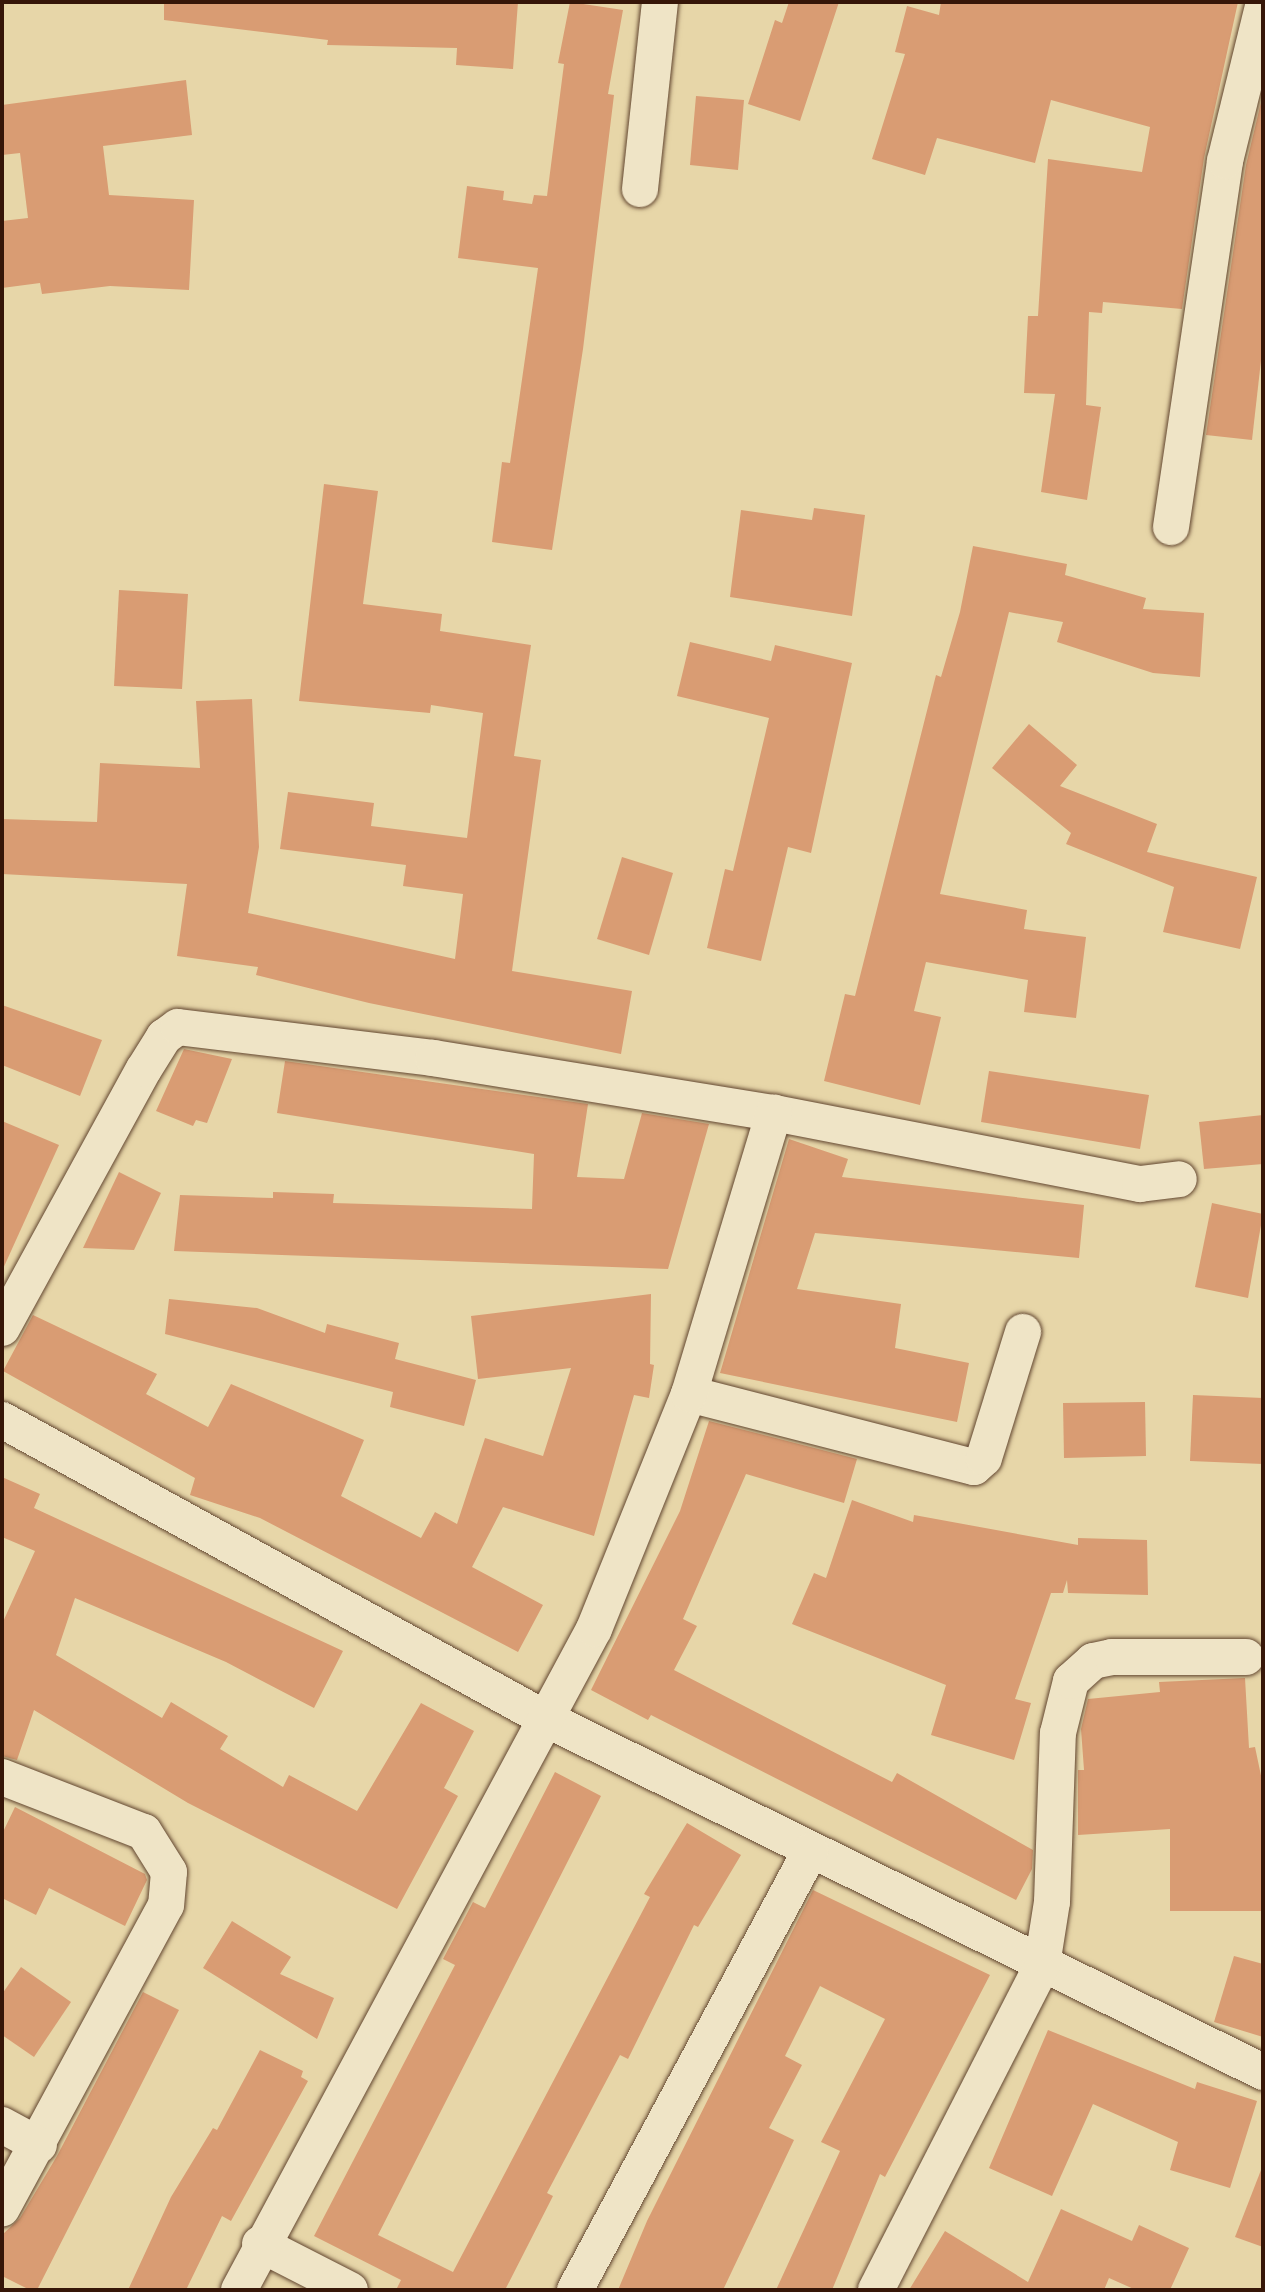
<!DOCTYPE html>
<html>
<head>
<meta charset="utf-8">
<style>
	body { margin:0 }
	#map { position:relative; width:1265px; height:2292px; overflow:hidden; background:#e7d6a8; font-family:"Old Standard TT",serif }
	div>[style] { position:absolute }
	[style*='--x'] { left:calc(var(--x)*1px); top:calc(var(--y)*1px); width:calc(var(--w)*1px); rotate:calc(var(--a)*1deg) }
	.building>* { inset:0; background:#d99c73 }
	.roads { filter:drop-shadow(0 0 2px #624630) drop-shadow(0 0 2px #624630) }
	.minor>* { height:36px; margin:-18px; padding:0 18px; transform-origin:18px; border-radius:18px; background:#efe4c6 }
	span { translate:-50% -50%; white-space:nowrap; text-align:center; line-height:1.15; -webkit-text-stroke:8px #efe4c6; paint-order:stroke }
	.frame { position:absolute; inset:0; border:4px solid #361608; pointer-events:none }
</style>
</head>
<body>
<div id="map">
	<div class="building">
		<i style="clip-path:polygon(164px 2px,518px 2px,513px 69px,456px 65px,457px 48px,327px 45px,328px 40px,164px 20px)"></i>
		<i style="clip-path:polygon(570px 2px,623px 10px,608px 94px,614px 95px,583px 349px,552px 550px,492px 542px,502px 462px,510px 463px,538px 268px,458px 258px,467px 186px,504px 191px,503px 200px,532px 204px,534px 195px,547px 196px,564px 64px,558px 63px)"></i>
		<i style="clip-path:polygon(789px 2px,839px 2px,800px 121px,748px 104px,775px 20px,782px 23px)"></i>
		<i style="clip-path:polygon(941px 2px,1238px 2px,1204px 158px,1182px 309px,1103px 302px,1102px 313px,1089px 312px,1086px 405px,1101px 407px,1087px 500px,1041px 492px,1055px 394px,1024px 393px,1028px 316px,1038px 316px,1048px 159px,1142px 172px,1150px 127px,1051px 100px,1035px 163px,937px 138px,925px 175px,872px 159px,905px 54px,895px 52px,907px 6px,939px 15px)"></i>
		<i style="clip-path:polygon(186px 80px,192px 135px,103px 146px,109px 195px,194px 200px,189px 290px,110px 286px,42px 294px,40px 283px,2px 288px,2px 221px,28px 218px,20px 153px,2px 155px,2px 105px)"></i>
		<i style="clip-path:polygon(1263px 94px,1263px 343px,1252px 440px,1206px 435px,1246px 165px)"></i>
		<i style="clip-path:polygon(696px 96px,744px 100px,738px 170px,690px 165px)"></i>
		<i style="clip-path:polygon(324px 484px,378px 491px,363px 604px,442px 614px,440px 631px,531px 645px,514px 756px,541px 760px,512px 971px,632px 991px,621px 1054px,369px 1003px,256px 975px,258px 967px,177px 956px,187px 884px,2px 874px,2px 819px,97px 822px,100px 763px,200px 768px,196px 701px,252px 699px,259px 847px,248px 913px,455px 959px,463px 894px,403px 886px,406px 865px,280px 849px,288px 792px,374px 803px,371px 826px,467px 838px,483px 713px,431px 705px,430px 713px,299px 701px)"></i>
		<i style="clip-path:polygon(814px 508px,865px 515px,852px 616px,730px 597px,741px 510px,812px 520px)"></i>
		<i style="clip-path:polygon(973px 546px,1067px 564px,1065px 575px,1146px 598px,1143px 609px,1204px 613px,1200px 677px,1153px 673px,1057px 642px,1063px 622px,1009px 612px,940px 894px,1027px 910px,1024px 929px,1086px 937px,1076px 1018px,1024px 1012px,1028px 980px,926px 962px,914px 1011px,941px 1017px,920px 1105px,824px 1081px,845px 994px,855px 996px,936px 675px,941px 677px,960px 612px)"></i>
		<i style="clip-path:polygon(119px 590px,188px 594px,182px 689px,114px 686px)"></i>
		<i style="clip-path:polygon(690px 642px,771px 661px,775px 645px,852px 663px,811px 853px,788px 847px,761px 961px,707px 948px,725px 869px,733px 871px,769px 718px,677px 696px)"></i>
		<i style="clip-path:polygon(1029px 724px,1077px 765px,1060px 786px,1157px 824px,1147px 852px,1257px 877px,1240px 949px,1163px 932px,1174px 887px,1066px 844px,1071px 833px,992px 768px)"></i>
		<i style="clip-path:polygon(622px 857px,673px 873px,649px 955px,597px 939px)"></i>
		<i style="clip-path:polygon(2px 1005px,102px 1040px,80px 1096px,2px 1065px)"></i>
		<i style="clip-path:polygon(184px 1049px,232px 1059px,207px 1123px,196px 1120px,193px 1126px,156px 1111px)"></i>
		<i style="clip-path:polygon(285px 1061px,588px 1104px,577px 1177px,624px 1179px,642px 1113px,709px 1124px,668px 1269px,174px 1251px,180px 1195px,273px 1198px,273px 1192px,334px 1194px,333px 1203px,532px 1209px,534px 1154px,277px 1113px)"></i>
		<i style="clip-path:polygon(989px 1071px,1149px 1095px,1140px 1149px,981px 1122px)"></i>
		<i style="clip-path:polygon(1263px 1115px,1263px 1164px,1204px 1169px,1199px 1122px)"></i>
		<i style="clip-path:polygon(2px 1121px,59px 1145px,2px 1271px)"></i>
		<i style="clip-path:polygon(789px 1139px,848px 1159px,842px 1177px,1084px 1205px,1079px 1258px,815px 1233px,797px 1289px,901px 1304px,895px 1348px,969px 1363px,957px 1422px,720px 1373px)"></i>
		<i style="clip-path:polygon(119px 1172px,161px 1193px,134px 1250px,83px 1248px)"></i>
		<i style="clip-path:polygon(1212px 1203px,1263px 1214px,1248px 1298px,1195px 1287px)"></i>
		<i style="clip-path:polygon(651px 1294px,650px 1364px,654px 1365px,649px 1398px,634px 1395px,594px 1536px,503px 1507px,472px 1567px,543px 1605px,518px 1652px,260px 1518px,190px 1495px,195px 1478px,3px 1371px,33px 1315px,157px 1374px,146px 1394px,208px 1427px,231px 1384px,364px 1440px,341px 1496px,421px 1538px,435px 1512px,457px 1524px,485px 1438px,543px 1456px,571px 1368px,478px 1379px,471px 1316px)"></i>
		<i style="clip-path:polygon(169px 1299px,257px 1308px,325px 1333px,327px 1324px,399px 1343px,395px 1359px,476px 1380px,464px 1426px,390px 1407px,393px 1392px,165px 1334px)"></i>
		<i style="clip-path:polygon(1193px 1395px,1263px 1398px,1263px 1464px,1190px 1461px)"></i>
		<i style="clip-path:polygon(1145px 1402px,1146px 1456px,1064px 1458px,1063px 1403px)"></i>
		<i style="clip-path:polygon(709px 1421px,857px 1459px,844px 1503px,746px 1474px,683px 1619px,697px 1626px,674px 1670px,892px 1782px,897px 1773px,1033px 1850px,1032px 1869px,1016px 1900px,651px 1715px,648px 1720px,591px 1690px,680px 1511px)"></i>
		<i style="clip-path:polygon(2px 1477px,40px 1494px,34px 1508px,343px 1651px,314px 1708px,226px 1662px,75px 1598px,56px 1655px,162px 1718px,171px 1702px,228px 1736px,220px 1749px,283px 1787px,289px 1775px,357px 1811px,421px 1703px,474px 1731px,444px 1788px,458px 1796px,397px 1909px,188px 1803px,34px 1710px,17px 1760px,2px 1756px,2px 1624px,35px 1551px,2px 1537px)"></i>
		<i style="clip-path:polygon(852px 1500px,913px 1522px,914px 1515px,1078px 1545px,1078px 1538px,1147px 1540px,1148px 1595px,1068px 1593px,1067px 1580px,1063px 1593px,1051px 1593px,1015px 1699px,1031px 1703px,1014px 1760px,931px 1735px,946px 1685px,792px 1624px,814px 1573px,826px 1578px)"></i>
		<i style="clip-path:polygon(1245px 1678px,1249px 1748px,1255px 1747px,1263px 1785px,1263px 1911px,1170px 1911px,1170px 1829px,1078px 1835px,1078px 1770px,1084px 1770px,1081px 1729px,1088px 1699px,1160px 1692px,1159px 1682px)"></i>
		<i style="clip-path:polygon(555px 1772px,601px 1796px,378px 2235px,453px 2272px,650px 1897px,644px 1894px,687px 1823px,741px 1855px,698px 1927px,694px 1925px,628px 2059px,620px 2055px,547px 2193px,553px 2196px,505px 2290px,396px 2290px,401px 2280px,314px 2236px,455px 1965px,443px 1959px,473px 1902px,485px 1908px)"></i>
		<i style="clip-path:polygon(15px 1807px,145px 1874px,147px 1880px,125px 1926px,49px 1888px,36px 1915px,2px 1898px,2px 1834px)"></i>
		<i style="clip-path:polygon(813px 1890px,990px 1975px,885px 2177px,880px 2174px,832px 2290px,776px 2290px,840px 2151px,821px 2142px,885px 2019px,820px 1986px,785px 2056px,802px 2065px,769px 2128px,794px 2140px,723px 2290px,618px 2290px,647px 2221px)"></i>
		<i style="clip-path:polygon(232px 1921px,291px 1957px,280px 1974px,334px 1998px,317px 2039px,203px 1968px)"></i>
		<i style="clip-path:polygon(1234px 1956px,1263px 1964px,1263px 2037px,1214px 2022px)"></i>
		<i style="clip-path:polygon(21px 1967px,71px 2002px,34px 2057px,2px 2035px,2px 1994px)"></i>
		<i style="clip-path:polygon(143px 1992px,179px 2010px,37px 2290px,30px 2290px,2px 2276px,2px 2235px,20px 2218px,57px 2156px)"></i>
		<i style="clip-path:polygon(1048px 2030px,1195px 2089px,1197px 2082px,1257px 2101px,1230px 2188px,1170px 2170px,1178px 2142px,1093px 2104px,1052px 2196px,989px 2168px)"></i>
		<i style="clip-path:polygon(260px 2050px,303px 2071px,301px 2077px,308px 2081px,270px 2150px,231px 2221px,222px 2216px,186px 2290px,128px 2290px,171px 2197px,213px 2128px,217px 2130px)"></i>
		<i style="clip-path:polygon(1261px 2170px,1263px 2170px,1263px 2247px,1235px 2237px)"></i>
		<i style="clip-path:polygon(1061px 2209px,1132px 2241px,1139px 2225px,1189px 2248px,1170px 2290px,1136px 2290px,1109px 2278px,1104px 2290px,909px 2290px,945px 2231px,1028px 2282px)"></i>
	</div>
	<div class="roads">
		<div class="minor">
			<i style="--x:640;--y:189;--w:188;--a:-83.9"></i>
			<i style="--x:1171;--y:527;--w:370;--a:-81.6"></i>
			<i style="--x:1225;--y:161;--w:160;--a:-76.2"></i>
			<i style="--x:2;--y:1328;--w:295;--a:-61.3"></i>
			<i style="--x:144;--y:1069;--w:38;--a:-58"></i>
			<i style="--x:164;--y:1037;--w:17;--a:-36"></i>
			<i style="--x:178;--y:1027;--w:257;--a:6.9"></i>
			<i style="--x:433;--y:1058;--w:345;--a:9.2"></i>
			<i style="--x:774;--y:1113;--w:373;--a:11"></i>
			<i style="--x:1140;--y:1184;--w:39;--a:-7"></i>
			<i style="--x:689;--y:1394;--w:294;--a:14.4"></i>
			<i style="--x:974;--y:1467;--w:13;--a:-42"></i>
			<i style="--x:984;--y:1458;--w:132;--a:-72.8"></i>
			<i style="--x:2;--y:1420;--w:623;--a:28.79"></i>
			<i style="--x:548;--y:1720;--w:797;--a:26.21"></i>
			<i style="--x:2;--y:1777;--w:152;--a:21.2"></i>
			<i style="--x:144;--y:1832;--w:47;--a:58"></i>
			<i style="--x:169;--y:1872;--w:33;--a:95"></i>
			<i style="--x:166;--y:1905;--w:345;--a:118.4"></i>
			<i style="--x:2;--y:2125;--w:42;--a:28.4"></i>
			<i style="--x:260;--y:2244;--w:101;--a:27.1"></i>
			<i style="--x:239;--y:2290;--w:750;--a:-61.76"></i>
			<i style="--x:594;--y:1629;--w:253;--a:-68"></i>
			<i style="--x:689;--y:1394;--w:294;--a:-73.2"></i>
			<i style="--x:575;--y:2290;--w:498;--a:-61.8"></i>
			<i style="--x:876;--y:2290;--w:365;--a:-62.9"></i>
			<i style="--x:1042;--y:1965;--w:64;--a:-81"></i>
			<i style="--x:1052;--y:1902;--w:169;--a:-88"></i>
			<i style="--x:1058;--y:1733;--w:54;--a:-76"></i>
			<i style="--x:1071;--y:1681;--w:30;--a:-42"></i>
			<i style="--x:1093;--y:1661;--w:19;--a:-12"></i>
			<i style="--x:1112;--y:1657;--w:134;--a:0"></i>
		</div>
	</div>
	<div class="frame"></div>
</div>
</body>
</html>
